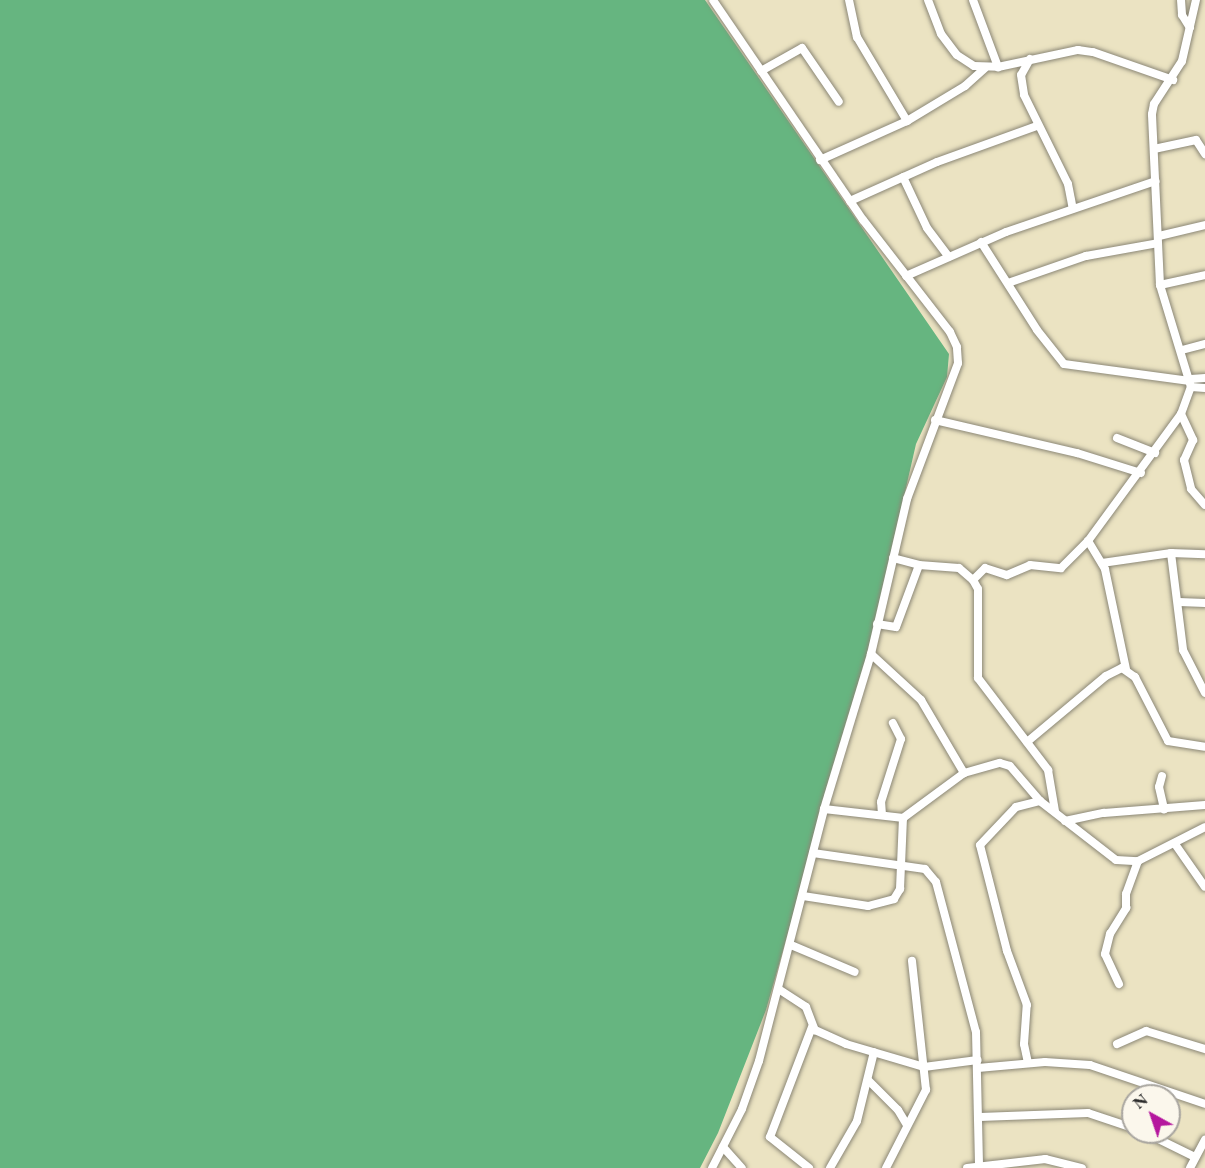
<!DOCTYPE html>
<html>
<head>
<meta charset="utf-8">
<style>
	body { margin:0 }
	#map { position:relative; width:1205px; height:1168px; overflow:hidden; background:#ebe3c2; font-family:"EB Garamond",serif }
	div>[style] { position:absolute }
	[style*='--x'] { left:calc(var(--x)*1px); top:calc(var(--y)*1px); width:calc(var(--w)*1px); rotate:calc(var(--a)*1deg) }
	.forest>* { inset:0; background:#66b580 }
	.roads { filter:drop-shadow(0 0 2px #8b8776) drop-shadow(0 0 2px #8b8776) }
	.street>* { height:8px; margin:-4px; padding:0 4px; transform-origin:4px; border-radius:4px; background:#fff }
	span { translate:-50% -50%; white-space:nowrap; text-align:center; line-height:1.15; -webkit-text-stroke:4.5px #fbf7ec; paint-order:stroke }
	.north { position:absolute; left:1121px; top:1084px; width:60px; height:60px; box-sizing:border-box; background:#fbf7ec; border:2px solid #a8a59f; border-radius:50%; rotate:320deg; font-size:16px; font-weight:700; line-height:24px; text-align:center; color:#2b2b2b }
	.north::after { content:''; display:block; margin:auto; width:21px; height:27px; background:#b5179e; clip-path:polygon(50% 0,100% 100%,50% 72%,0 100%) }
</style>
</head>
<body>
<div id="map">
	<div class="forest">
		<i style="clip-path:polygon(0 0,705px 0,949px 354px,947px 377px,916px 444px,870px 645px,766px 1010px,718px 1133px,700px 1168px,0 1168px)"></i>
	</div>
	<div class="roads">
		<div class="street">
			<i style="--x:849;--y:0;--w:38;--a:78"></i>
			<i style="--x:857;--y:37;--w:98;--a:59.2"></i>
			<i style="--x:928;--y:0;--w:36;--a:69"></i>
			<i style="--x:941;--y:34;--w:26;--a:53"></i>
			<i style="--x:957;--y:55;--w:20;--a:33"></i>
			<i style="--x:974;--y:66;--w:24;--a:2"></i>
			<i style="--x:998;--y:67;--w:82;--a:-12"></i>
			<i style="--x:1078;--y:50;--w:15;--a:8"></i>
			<i style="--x:1093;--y:52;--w:85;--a:19.3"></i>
			<i style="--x:973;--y:0;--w:72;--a:69.5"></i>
			<i style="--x:1181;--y:0;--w:15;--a:86"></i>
			<i style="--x:1182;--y:15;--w:15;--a:58"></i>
			<i style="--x:1030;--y:59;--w:18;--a:119"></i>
			<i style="--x:1021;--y:75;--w:20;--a:81"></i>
			<i style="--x:1024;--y:95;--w:99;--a:63.7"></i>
			<i style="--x:1068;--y:184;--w:25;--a:79"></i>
			<i style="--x:761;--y:71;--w:47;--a:-29.3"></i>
			<i style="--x:802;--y:48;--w:65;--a:55.6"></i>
			<i style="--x:1154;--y:149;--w:43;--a:-12.1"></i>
			<i style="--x:1196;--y:140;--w:17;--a:57"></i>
			<i style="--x:820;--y:160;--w:95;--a:-24.1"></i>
			<i style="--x:907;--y:121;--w:68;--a:-31.1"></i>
			<i style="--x:965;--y:86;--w:27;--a:-42"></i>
			<i style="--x:903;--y:177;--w:56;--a:64.8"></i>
			<i style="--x:927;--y:228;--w:36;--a:53"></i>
			<i style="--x:850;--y:201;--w:95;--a:-24.1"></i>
			<i style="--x:937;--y:162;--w:106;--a:-19.8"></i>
			<i style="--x:1159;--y:236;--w:47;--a:-13.4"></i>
			<i style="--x:981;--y:242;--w:104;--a:57.5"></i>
			<i style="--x:1037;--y:330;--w:43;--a:51.5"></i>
			<i style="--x:1064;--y:364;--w:127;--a:7.7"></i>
			<i style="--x:906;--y:276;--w:109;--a:-23.7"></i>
			<i style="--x:1006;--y:232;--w:158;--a:-18.8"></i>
			<i style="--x:1008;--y:283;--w:83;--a:-19.1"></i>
			<i style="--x:1086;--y:256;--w:73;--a:-10.2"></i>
			<i style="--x:1160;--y:285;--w:46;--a:-12.5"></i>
			<i style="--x:1182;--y:350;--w:24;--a:-15"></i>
			<i style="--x:1191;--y:379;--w:14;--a:-4"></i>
			<i style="--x:1191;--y:387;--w:14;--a:4"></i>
			<i style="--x:1181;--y:414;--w:29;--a:65"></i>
			<i style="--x:1193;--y:440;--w:22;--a:114"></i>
			<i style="--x:1184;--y:460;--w:30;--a:76"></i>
			<i style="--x:1191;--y:489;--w:21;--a:49"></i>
			<i style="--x:935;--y:420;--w:146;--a:13.1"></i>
			<i style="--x:1077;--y:453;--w:67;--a:17.4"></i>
			<i style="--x:1117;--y:438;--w:41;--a:21.5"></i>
			<i style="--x:1171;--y:553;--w:98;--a:82.9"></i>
			<i style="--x:1183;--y:650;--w:48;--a:62.9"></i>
			<i style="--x:893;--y:558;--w:27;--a:15"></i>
			<i style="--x:919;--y:565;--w:40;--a:4.3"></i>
			<i style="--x:959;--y:568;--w:18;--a:41"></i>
			<i style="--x:973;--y:580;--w:10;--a:61"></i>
			<i style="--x:978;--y:589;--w:89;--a:90"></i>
			<i style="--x:978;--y:678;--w:116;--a:52.7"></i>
			<i style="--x:1048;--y:770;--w:42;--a:80.3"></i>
			<i style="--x:1102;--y:563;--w:70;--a:-8.2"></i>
			<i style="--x:1171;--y:553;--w:34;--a:2"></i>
			<i style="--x:973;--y:580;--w:17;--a:-45"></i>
			<i style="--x:985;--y:568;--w:23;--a:18"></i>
			<i style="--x:1007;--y:575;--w:25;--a:-23"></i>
			<i style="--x:1030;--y:565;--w:31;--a:6"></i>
			<i style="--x:1061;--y:568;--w:38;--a:-45"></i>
			<i style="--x:1179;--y:602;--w:26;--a:2"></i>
			<i style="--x:877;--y:624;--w:19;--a:9"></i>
			<i style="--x:896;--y:627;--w:66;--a:-69.6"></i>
			<i style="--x:871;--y:654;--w:68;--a:42.6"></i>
			<i style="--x:921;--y:700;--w:85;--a:59.5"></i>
			<i style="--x:1126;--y:669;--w:102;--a:-101.9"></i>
			<i style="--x:1105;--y:569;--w:33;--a:-121"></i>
			<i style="--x:1088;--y:541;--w:157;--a:-53.8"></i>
			<i style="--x:1181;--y:414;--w:29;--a:-70"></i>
			<i style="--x:1191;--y:387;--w:107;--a:-106.9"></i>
			<i style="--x:1160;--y:285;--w:171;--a:-92.7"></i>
			<i style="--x:1152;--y:114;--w:10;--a:-79"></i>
			<i style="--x:1154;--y:104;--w:51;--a:-56.9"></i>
			<i style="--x:1182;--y:61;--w:63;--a:-77.1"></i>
			<i style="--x:1027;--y:742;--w:103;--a:-39.9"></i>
			<i style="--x:1106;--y:676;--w:18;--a:-27"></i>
			<i style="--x:1122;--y:668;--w:16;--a:35"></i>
			<i style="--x:1135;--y:677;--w:72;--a:62.7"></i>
			<i style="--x:1168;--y:741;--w:37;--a:9"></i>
			<i style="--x:1162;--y:776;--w:11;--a:105"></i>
			<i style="--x:1159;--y:787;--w:23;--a:77"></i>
			<i style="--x:824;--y:809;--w:80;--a:6.5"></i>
			<i style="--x:903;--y:818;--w:76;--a:-36.4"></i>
			<i style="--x:964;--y:773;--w:37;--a:-16"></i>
			<i style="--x:1000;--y:763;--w:10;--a:17"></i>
			<i style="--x:1010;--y:766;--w:46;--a:49.4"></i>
			<i style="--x:1040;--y:801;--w:96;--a:37.8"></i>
			<i style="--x:1116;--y:860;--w:22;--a:3"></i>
			<i style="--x:1138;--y:861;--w:75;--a:-26.9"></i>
			<i style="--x:882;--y:815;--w:13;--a:-94"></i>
			<i style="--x:881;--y:802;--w:66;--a:-72.4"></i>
			<i style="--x:901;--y:739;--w:18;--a:-117"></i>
			<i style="--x:1065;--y:821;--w:40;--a:-12"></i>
			<i style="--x:1104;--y:813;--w:101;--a:-4.5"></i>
			<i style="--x:1175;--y:844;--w:52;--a:55.1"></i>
			<i style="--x:813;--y:853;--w:113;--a:8.1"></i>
			<i style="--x:925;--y:869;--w:17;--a:50"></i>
			<i style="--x:936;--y:882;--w:155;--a:75.1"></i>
			<i style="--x:976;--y:1032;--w:133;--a:88.7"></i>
			<i style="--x:803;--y:896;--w:66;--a:8.7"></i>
			<i style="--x:868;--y:906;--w:27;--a:-15"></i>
			<i style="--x:894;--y:899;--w:12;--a:-59"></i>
			<i style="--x:900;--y:889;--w:71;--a:-87.6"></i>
			<i style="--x:791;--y:945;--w:69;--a:22.9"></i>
			<i style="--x:1119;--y:984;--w:33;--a:-115"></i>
			<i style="--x:1105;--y:954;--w:21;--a:-76"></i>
			<i style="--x:1110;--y:934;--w:31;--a:-58"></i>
			<i style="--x:1126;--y:908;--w:14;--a:-90"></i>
			<i style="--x:1126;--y:894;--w:35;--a:-70"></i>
			<i style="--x:780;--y:990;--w:31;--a:33"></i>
			<i style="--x:806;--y:1007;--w:25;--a:69"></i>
			<i style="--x:815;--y:1030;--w:34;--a:24"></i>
			<i style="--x:846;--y:1044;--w:81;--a:16.4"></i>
			<i style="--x:924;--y:1067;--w:54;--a:-7.4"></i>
			<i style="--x:1117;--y:1044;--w:32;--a:-24"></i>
			<i style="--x:1146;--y:1031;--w:62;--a:17"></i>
			<i style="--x:1028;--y:1063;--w:19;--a:-102"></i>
			<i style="--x:1024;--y:1044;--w:39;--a:-86"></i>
			<i style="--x:1027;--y:1005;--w:58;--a:-110.3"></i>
			<i style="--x:1007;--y:951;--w:109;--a:-104.3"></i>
			<i style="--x:980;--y:845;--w:52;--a:-46.5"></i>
			<i style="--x:1016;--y:807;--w:25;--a:-14"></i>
			<i style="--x:978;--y:1068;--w:67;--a:-5.1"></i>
			<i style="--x:1045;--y:1062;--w:45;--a:3.8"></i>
			<i style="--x:1090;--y:1065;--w:121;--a:18.7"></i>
			<i style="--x:869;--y:1081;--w:41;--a:45"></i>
			<i style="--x:898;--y:1110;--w:17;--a:59"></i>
			<i style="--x:980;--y:1117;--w:108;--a:-2.1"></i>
			<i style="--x:1088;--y:1113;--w:47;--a:18.4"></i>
			<i style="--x:1144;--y:1132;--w:57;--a:26.1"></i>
			<i style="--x:723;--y:1147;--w:28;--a:48"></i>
			<i style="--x:712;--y:1168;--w:66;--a:-63"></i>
			<i style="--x:742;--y:1109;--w:51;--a:-70.5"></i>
			<i style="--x:759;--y:1061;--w:260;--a:-75.5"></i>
			<i style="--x:824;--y:809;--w:162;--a:-73.1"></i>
			<i style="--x:871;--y:654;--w:159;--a:-76.9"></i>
			<i style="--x:907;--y:499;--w:145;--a:-69.4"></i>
			<i style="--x:958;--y:363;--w:16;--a:-94"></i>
			<i style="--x:957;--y:347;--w:17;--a:-115"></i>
			<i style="--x:950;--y:332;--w:142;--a:-127.8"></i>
			<i style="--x:863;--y:220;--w:266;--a:-124.3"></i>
			<i style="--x:809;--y:1168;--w:50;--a:-141.5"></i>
			<i style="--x:770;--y:1137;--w:118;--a:-69.1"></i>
			<i style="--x:830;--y:1168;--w:54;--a:-60.1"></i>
			<i style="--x:857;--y:1121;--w:71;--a:-76.2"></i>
			<i style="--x:886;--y:1168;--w:88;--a:-62.9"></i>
			<i style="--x:926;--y:1090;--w:130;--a:-96.2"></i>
			<i style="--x:967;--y:1168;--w:79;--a:-6.6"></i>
			<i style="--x:1045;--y:1159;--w:38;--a:14"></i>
			<i style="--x:1190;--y:1168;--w:32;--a:-62"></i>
		</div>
	</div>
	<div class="north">N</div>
</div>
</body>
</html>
